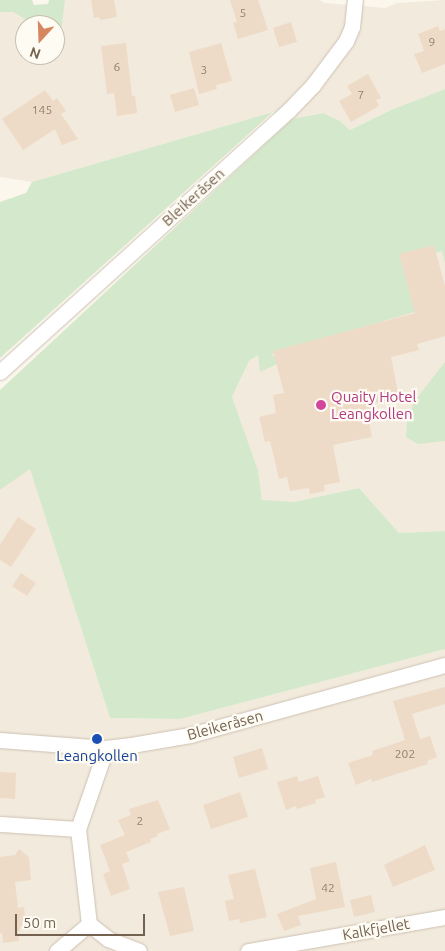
<!DOCTYPE html>
<html>
<head>
<meta charset="utf-8">
<style>
	body { margin:0 }
	#map { position:relative; width:445px; height:951px; overflow:hidden; background:#fbf7ed; font-family:Ubuntu,sans-serif }
	div>[style] { position:absolute }
	[style*='--x'] { left:calc(var(--x)*1px); top:calc(var(--y)*1px); width:calc(var(--w)*1px); rotate:calc(var(--a)*1deg) }
	.residential>* { inset:0; background:#f2eadc }
	.green>* { inset:0; background:#d4e8cc }
	.building>* { inset:0; background:#eedbc7 }
	.roads { filter:drop-shadow(0 0 1px #cdc1b3) drop-shadow(0 0 1px #cdc1b3) }
	.minor>* { height:15px; margin:-7.5px; padding:0 7.5px; transform-origin:7.5px; border-radius:7.5px; background:#fff }
	.dots>* { width:14px; height:14px; translate:-50% -50%; box-sizing:border-box; border:2px solid #fefbf3; border-radius:50% }
	span { translate:-50% -50%; white-space:nowrap; text-align:center; line-height:1.15; -webkit-text-stroke:4.5px #fefbf3; paint-order:stroke }
	.number-label { font-size:12px; color:#92806e }
	.number-label span { -webkit-text-stroke-width:0 }
	.street-label { font-size:15px; color:#746251 }
	.hotel-label { font-size:15px; color:#b23c85 }
	.left { translate:0 -50%; text-align:left }
	.transit-label { font-size:15px; color:#164399 }
	.north { position:absolute; left:15px; top:15px; width:50px; height:50px; box-sizing:border-box; background:#fefbf3; border:1px solid #c7beb2; border-radius:50%; rotate:200deg; font-size:14px; font-weight:700; line-height:20px; text-align:center; color:#746251 }
	.north::after { content:''; display:block; margin:auto; width:18px; height:22px; background:#d78760; clip-path:polygon(50% 0,100% 100%,50% 72%,0 100%) }
	.scale { position:absolute; left:15px; top:914px; width:130px; height:22px; box-sizing:border-box; border:2px solid #746251; border-top:0; padding-left:6px; font-size:15px; line-height:18px; white-space:nowrap; color:#746251; -webkit-text-stroke:4px #fefbf3; paint-order:stroke }
</style>
</head>
<body>
<div id="map">
	<div class="residential">
		<i style="clip-path:polygon(65px 0,319px 0,325px 3px,385px 8px,397px 3px,445px 0,445px 89px,391px 110px,350px 130px,340px 121px,323px 113px,292px 119px,273px 112px,32px 182px,0 177px,0 12px,13px 12px,35px 25px,25px 25px,25px 55px,55px 55px)"></i>
		<i style="clip-path:polygon(445px 245px,445px 531px,399px 533px,359px 488px,294px 502px,262px 501px,258px 470px,232px 397px,249px 361px,397px 252px)"></i>
		<i style="clip-path:polygon(30px 468px,110px 718px,180px 719px,445px 649px,445px 951px,0 951px,0 490px)"></i>
	</div>
	<div class="green">
		<i style="clip-path:polygon(0 0,32px 0,34px 5px,48px 4px,49px 0,65px 0,60px 39px,56px 49px,55px 25px,35px 25px,13px 12px,0 12px)"></i>
		<i style="clip-path:polygon(445px 89px,445px 263px,442px 251px,409px 259px,421px 310px,272px 354px,279px 363px,260px 372px,258px 355px,249px 361px,232px 397px,258px 470px,262px 500px,294px 502px,359px 488px,399px 533px,445px 531px,445px 649px,180px 719px,110px 718px,30px 469px,0 490px,0 390px,292px 119px,323px 113px,340px 121px,350px 130px,391px 110px)"></i>
		<i style="clip-path:polygon(273px 112px,0 358px,0 202px,26px 193px,32px 182px)"></i>
		<i style="clip-path:polygon(445px 362px,445px 441px,418px 444px,406px 437px,407px 422px,414px 402px)"></i>
	</div>
	<div class="building">
		<i style="clip-path:polygon(91px 0,114px 0,117px 17px,100px 20px,99px 17px,94px 18px)"></i>
		<i style="clip-path:polygon(230px 0,258px 0,268px 30px,238px 39px,233px 23px,237px 22px)"></i>
		<i style="clip-path:polygon(291px 22px,297px 42px,279px 47px,273px 28px)"></i>
		<i style="clip-path:polygon(438px 26px,440px 31px,445px 29px,445px 64px,422px 73px,414px 54px,424px 51px,418px 34px)"></i>
		<i style="clip-path:polygon(126px 43px,132px 96px,135px 96px,137px 113px,117px 116px,114px 93px,107px 94px,101px 46px)"></i>
		<i style="clip-path:polygon(221px 43px,232px 81px,216px 85px,217px 89px,199px 94px,189px 52px)"></i>
		<i style="clip-path:polygon(368px 74px,381px 98px,376px 100px,379px 106px,351px 122px,339px 101px,352px 94px,347px 86px)"></i>
		<i style="clip-path:polygon(194px 88px,199px 105px,175px 112px,170px 95px)"></i>
		<i style="clip-path:polygon(45px 90px,53px 101px,57px 98px,66px 111px,61px 114px,78px 139px,62px 145px,55px 129px,23px 150px,2px 119px)"></i>
		<i style="clip-path:polygon(434px 245px,445px 286px,445px 336px,417px 344px,419px 350px,391px 357px,399px 398px,370px 404px,373px 420px,369px 421px,372px 437px,333px 445px,340px 482px,324px 485px,325px 491px,310px 494px,309px 488px,290px 491px,287px 477px,279px 479px,270px 441px,265px 442px,259px 417px,276px 413px,273px 395px,284px 393px,273px 351px,415px 313px,399px 254px)"></i>
		<i style="clip-path:polygon(18px 517px,36px 529px,11px 567px,0 560px,0 545px)"></i>
		<i style="clip-path:polygon(21px 573px,36px 583px,27px 596px,12px 586px)"></i>
		<i style="clip-path:polygon(445px 687px,445px 704px,412px 714px,420px 739px,430px 736px,437px 757px,427px 761px,428px 764px,372px 782px,371px 779px,356px 785px,348px 763px,373px 755px,372px 751px,405px 740px,393px 701px)"></i>
		<i style="clip-path:polygon(262px 748px,268px 769px,239px 778px,233px 757px)"></i>
		<i style="clip-path:polygon(0 772px,16px 773px,15px 799px,0 798px)"></i>
		<i style="clip-path:polygon(297px 776px,299px 782px,318px 776px,325px 797px,315px 800px,316px 803px,297px 809px,296px 806px,286px 810px,277px 782px)"></i>
		<i style="clip-path:polygon(240px 792px,248px 817px,211px 829px,203px 805px)"></i>
		<i style="clip-path:polygon(158px 800px,170px 829px,157px 834px,158px 836px,150px 839px,151px 842px,126px 852px,130px 861px,122px 864px,130px 889px,111px 896px,103px 874px,110px 871px,100px 845px,125px 835px,118px 820px,131px 815px,129px 809px)"></i>
		<i style="clip-path:polygon(425px 845px,435px 870px,393px 887px,384px 865px)"></i>
		<i style="clip-path:polygon(19px 849px,29px 857px,30px 869px,31px 880px,15px 882px,18px 908px,24px 907px,26px 926px,20px 927px,20px 931px,18px 931px,19px 941px,3px 943px,2px 933px,0 933px,0 857px,15px 855px)"></i>
		<i style="clip-path:polygon(336px 862px,345px 907px,298px 916px,301px 925px,284px 931px,277px 914px,316px 899px,310px 868px)"></i>
		<i style="clip-path:polygon(255px 869px,267px 917px,240px 923px,239px 919px,229px 921px,225px 901px,234px 899px,228px 875px)"></i>
		<i style="clip-path:polygon(184px 887px,194px 931px,170px 936px,158px 892px)"></i>
		<i style="clip-path:polygon(371px 895px,375px 912px,354px 917px,350px 900px)"></i>
	</div>
	<div class="roads">
		<div class="minor">
			<i style="--x:0;--y:372;--w:390;--a:-42.2"></i>
			<i style="--x:289;--y:110;--w:35;--a:-46"></i>
			<i style="--x:313;--y:85;--w:55;--a:-53.1"></i>
			<i style="--x:346;--y:41;--w:15;--a:-67"></i>
			<i style="--x:352;--y:27;--w:27;--a:-84"></i>
			<i style="--x:0;--y:740;--w:106;--a:4.3"></i>
			<i style="--x:106;--y:748;--w:31;--a:-7"></i>
			<i style="--x:137;--y:744;--w:54;--a:-9.6"></i>
			<i style="--x:190;--y:735;--w:264;--a:-15.4"></i>
			<i style="--x:0;--y:824;--w:78;--a:3.7"></i>
			<i style="--x:89;--y:924;--w:24;--a:38"></i>
			<i style="--x:108;--y:939;--w:33;--a:21"></i>
			<i style="--x:57;--y:951;--w:42;--a:-40.2"></i>
			<i style="--x:89;--y:924;--w:96;--a:-96.6"></i>
			<i style="--x:78;--y:829;--w:86;--a:-70.9"></i>
			<i style="--x:248;--y:951;--w:200;--a:-9.8"></i>
		</div>
	</div>
	<div class="dots">
		<i style="left:321px;top:405px;background:#d1479c"></i>
		<i style="left:97px;top:739px;background:#1a4fb4"></i>
	</div>
	<div class="number-label">
		<span style="left:243px;top:13px">5</span>
		<span style="left:432px;top:42px">9</span>
		<span style="left:117px;top:67px">6</span>
		<span style="left:204px;top:70px">3</span>
		<span style="left:361px;top:95px">7</span>
		<span style="left:42px;top:110px">145</span>
		<span style="left:405px;top:754px">202</span>
		<span style="left:140px;top:821px">2</span>
		<span style="left:328px;top:888px">42</span>
	</div>
	<div class="street-label">
		<span style="left:193px;top:197px;rotate:-42deg">Bleikeråsen</span>
		<span style="left:225px;top:725px;rotate:-15deg">Bleikeråsen</span>
		<span style="left:376px;top:929px;rotate:-10deg">Kalkfjellet</span>
	</div>
	<div class="hotel-label">
		<span class="left" style="left:331px;top:405px">Quaity Hotel<br>Leangkollen</span>
	</div>
	<div class="transit-label">
		<span style="left:97px;top:756px">Leangkollen</span>
	</div>
	<div class="north">N</div>
	<div class="scale">50 m</div>
</div>
</body>
</html>
